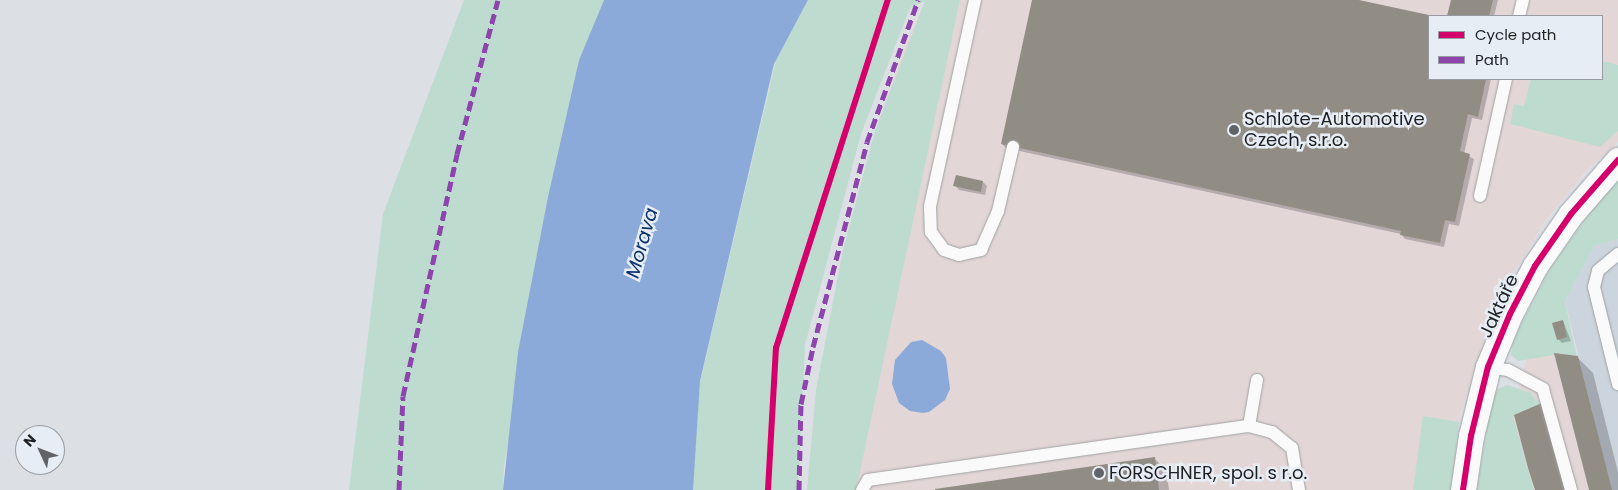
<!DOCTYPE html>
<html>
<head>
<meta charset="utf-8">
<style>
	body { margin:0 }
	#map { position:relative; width:1618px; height:490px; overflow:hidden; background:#dce0e4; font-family:Poppins,sans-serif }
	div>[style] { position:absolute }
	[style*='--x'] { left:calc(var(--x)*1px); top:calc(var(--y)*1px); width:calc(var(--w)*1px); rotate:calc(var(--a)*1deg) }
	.built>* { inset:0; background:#ccd4dd }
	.industrial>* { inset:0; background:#e3d6d7 }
	.green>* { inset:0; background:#bddccf }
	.water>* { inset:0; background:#8caad9 }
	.shadow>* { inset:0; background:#0003 }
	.building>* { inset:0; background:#928d84 }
	.roads { filter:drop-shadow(0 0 1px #9fa2a5) drop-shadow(0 0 1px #9fa2a5) }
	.service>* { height:12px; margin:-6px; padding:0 6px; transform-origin:6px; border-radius:6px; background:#fafafb }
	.minor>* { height:25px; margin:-12.5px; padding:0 12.5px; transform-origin:12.5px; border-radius:12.5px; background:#fafafb }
	.quiet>* { height:5px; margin-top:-2.5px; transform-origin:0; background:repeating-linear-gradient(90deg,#8e44ad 0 10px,transparent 0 15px) }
	.cycleway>* { height:6px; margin:-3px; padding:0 3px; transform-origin:3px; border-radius:3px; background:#d6006c }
	.dots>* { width:14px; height:14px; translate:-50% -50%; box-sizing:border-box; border:2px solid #e7edf5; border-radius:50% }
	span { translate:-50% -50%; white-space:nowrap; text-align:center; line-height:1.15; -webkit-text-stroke:5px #e7edf5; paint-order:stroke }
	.poi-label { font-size:18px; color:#1e2023 }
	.left { translate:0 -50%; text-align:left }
	.street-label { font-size:18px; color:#1e2023 }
	.water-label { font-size:19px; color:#0c346e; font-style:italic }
	.legend { position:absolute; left:1428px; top:15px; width:175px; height:65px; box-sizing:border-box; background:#e7edf5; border:1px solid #979ba1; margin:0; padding:6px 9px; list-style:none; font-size:15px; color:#1e2023 }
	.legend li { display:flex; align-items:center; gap:10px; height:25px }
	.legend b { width:25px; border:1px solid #979ba1 }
	.north { position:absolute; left:15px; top:425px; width:50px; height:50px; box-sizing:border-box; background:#e7edf5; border:1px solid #979ba1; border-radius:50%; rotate:313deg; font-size:14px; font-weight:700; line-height:20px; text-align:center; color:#1e2023 }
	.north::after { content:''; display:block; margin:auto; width:18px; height:22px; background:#606367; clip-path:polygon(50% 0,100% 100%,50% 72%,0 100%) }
</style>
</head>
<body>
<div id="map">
	<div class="built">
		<i style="clip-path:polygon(1618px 239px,1618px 490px,1611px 490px,1565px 301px,1594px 246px)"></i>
	</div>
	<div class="industrial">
		<i style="clip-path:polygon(evenodd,927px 0,1618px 0,1618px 142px,1584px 173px,1546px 220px,1502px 291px,1460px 414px,1452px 490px,807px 490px,816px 390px,843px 250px,875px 131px,912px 29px,927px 0,1429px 16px,1602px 16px,1602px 79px,1429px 79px,1429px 16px)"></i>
		<i style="clip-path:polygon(1547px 354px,1577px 358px,1611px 490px,1501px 490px,1513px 411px,1527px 357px)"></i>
	</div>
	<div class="green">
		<i style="clip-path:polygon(464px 0,604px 0,579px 60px,504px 466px,503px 490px,349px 490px,383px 214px)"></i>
		<i style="clip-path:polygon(808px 0,960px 0,856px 490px,807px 490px,816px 390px,843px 250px,875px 131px,925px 1px,910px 8px,861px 134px,805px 345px,798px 490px,692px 490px,700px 382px,776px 60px)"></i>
		<i style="clip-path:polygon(1602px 61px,1618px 65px,1618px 131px,1600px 147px,1510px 124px,1514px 104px,1524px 106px,1531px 79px,1602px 79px)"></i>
		<i style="clip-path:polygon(1618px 180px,1618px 239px,1594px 246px,1565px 301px,1577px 358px,1554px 355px,1518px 361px,1511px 355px,1514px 338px,1550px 269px,1591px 211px)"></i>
		<i style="clip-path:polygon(1507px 385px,1531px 393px,1541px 406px,1513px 417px,1534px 490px,1477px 490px,1491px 402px,1498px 389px)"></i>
		<i style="clip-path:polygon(1423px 416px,1459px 422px,1451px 490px,1413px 490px)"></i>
	</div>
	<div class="water">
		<i style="clip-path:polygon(604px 0,808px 0,774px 64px,700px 381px,693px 490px,503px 490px,518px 352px,548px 197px,579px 60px)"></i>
		<i style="clip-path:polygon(922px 340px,941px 351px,946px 358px,950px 389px,945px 400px,929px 412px,923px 413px,910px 411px,899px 403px,892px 384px,895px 360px,911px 342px)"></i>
	</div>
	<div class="shadow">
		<i style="clip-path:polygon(1033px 0,1353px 0,1429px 17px,1429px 79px,1491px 79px,1482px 120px,1472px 118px,1464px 154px,1474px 159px,1459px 226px,1449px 224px,1444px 247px,1405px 239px,1401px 234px,1006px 148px,1002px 144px)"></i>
		<i style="clip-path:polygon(1452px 0,1498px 0,1494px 16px,1448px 16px)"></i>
		<i style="clip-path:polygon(983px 182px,987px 186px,985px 195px,959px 190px,955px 185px)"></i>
		<i style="clip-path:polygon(1563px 321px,1571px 341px,1562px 343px,1558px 339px)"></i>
		<i style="clip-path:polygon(1578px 358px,1593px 373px,1618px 472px,1618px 490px,1590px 490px)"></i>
		<i style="clip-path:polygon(1154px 458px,1166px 470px,1169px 490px,936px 490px)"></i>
	</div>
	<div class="building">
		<i style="clip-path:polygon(1032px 0,1359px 0,1429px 15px,1429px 79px,1486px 79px,1478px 117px,1468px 114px,1460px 151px,1470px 154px,1455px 222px,1445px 220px,1440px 243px,1400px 235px,1401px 231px,1001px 144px)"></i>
		<i style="clip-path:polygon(1451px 0,1493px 0,1489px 16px,1447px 16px)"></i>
		<i style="clip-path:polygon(956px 175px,983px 181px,981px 192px,953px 186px)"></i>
		<i style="clip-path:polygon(1563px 320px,1567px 337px,1557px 340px,1552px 323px)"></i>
		<i style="clip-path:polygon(1554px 353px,1578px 356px,1612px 490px,1589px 490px)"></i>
		<i style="clip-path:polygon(1542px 403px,1565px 490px,1535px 490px,1528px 468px,1514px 415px)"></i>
		<i style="clip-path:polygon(1155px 457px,1159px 490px,935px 490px,935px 489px)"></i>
	</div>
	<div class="roads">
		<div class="service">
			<i style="--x:975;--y:0;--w:212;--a:102.3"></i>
			<i style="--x:930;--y:207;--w:25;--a:88"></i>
			<i style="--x:931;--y:232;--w:22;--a:54"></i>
			<i style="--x:944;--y:250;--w:16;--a:18"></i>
			<i style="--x:959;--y:255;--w:23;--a:-13"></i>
			<i style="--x:981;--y:250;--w:43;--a:-66.4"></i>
			<i style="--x:998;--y:211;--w:66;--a:-76.8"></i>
			<i style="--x:1519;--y:16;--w:16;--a:-76"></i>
			<i style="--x:1480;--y:196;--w:120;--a:-77.5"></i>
			<i style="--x:1618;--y:254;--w:26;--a:140"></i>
			<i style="--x:1598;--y:271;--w:16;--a:104"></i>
			<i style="--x:1594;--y:287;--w:100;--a:76.1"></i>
			<i style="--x:1488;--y:367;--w:20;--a:9"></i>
			<i style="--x:1508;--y:370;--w:40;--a:28"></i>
			<i style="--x:1543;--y:389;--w:105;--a:74.5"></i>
			<i style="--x:1257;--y:380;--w:47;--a:99.9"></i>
			<i style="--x:1249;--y:426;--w:24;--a:15"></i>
			<i style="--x:1272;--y:432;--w:26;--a:39"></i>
			<i style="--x:1292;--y:448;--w:43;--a:80.5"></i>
			<i style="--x:862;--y:490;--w:12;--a:-59"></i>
			<i style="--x:868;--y:480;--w:385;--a:-8.1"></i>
		</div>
		<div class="minor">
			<i style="--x:1463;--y:490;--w:55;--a:-81.6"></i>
			<i style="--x:1471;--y:436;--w:71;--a:-76.2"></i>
			<i style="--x:1488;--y:367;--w:57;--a:-67.5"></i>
			<i style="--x:1510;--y:314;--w:54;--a:-62.5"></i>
			<i style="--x:1535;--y:266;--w:63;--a:-55.3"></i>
			<i style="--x:1571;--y:214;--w:72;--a:-49"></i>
		</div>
	</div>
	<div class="quiet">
		<i style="--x:399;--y:490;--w:94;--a:-87.6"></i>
		<i style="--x:403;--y:396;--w:248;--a:-77.4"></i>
		<i style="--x:457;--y:154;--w:159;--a:-75.1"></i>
		<i style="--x:799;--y:490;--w:86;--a:-88.7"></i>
		<i style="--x:801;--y:404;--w:58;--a:-78.1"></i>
		<i style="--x:813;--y:347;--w:212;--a:-75.2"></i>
		<i style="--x:867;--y:142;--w:151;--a:-70.2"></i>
	</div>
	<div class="cycleway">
		<i style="--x:768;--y:490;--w:142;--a:-86.8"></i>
		<i style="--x:776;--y:348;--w:366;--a:-72.2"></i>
		<i style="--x:1463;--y:490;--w:55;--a:-81.6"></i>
		<i style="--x:1471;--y:436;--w:71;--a:-76.2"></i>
		<i style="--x:1488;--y:367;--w:57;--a:-67.5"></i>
		<i style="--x:1510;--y:314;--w:54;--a:-62.5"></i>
		<i style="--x:1535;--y:266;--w:63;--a:-55.3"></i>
		<i style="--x:1571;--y:214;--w:72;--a:-49"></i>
	</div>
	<div class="dots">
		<i style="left:1234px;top:130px;background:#606367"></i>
		<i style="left:1099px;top:473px;background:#606367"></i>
	</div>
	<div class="poi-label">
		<span class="left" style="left:1244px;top:130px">Schlote-Automotive<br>Czech, s.r.o.</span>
		<span class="left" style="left:1109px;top:473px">FORSCHNER, spol. s r.o.</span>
	</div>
	<div class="street-label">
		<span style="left:1499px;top:306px;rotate:-65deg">Jaktáře</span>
	</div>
	<div class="water-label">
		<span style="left:642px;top:243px;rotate:-74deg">Morava</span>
	</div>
	<ul class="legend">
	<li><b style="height:6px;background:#d6006c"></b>Cycle path</li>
	<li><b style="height:6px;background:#8e44ad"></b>Path</li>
	</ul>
	<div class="north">N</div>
</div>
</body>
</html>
